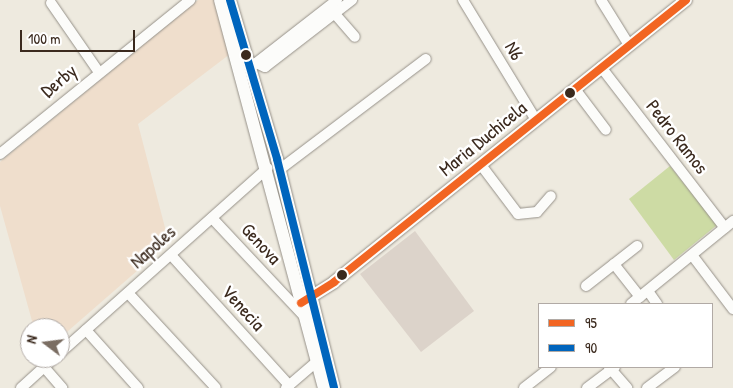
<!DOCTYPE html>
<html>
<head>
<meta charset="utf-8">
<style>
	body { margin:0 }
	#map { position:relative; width:733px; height:388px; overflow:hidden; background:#eeeadf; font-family:"Patrick Hand",sans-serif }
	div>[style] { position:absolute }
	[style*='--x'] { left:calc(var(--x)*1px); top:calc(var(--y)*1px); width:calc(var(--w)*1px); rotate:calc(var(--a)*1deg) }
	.built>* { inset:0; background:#efdecc }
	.industrial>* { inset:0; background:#dcd3ca }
	.green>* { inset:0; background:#cddba4 }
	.roads { filter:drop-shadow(0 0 1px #969189) drop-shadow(0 0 1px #969189) }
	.minor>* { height:10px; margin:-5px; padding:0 5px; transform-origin:5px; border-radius:5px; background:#fcfcfa }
	.major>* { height:12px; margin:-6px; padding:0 6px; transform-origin:6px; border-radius:6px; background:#fcfcfa }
	.bus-1>* { height:8px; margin:-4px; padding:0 4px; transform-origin:4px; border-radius:4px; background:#f26522 }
	.bus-2>* { height:8px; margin:-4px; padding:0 4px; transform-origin:4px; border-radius:4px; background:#0065bd }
	.dots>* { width:14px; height:14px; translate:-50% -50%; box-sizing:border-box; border:2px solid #fff; border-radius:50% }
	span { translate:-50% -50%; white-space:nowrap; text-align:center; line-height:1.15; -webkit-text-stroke:5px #fff; paint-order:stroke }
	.street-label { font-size:19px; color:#3b2a1e }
	.legend { position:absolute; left:538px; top:303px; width:175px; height:65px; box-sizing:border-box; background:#fff; border:1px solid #b1aaa5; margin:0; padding:6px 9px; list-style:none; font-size:15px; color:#3b2a1e }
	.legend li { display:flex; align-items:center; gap:10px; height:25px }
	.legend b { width:25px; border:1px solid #b1aaa5 }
	.north { position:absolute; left:20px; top:318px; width:50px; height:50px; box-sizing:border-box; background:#fff; border:1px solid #b1aaa5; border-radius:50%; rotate:285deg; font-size:14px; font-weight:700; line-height:20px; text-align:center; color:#3b2a1e }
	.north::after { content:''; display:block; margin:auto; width:18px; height:22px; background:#7a6d62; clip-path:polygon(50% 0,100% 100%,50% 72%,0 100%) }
	.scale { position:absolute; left:20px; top:30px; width:115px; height:22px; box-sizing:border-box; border:2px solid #3b2a1e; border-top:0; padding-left:6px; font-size:15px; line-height:18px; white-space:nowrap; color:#3b2a1e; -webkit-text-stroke:4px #fff; paint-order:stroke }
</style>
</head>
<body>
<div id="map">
	<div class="built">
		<i style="clip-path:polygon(198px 0,215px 0,230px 54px,138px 124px,169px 243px,60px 338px,60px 328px,34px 328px,0 206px,0 162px)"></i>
	</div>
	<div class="industrial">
		<i style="clip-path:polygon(415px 231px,474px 311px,421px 352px,360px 274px)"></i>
	</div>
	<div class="green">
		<i style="clip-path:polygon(670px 166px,717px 225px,674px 260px,629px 199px)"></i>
	</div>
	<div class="roads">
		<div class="minor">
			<i style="--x:463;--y:0;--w:140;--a:58.7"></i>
			<i style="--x:601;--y:0;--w:53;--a:58.1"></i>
			<i style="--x:51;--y:3;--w:83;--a:55.3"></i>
			<i style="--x:335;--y:14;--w:30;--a:49"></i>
			<i style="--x:256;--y:63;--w:10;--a:24"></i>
			<i style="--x:265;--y:67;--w:110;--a:-37.6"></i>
			<i style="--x:251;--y:67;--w:109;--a:-37.9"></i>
			<i style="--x:601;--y:67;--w:203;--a:52.4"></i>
			<i style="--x:575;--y:89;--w:51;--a:52.9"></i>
			<i style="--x:0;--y:154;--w:245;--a:-39"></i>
			<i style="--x:481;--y:165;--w:61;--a:52.9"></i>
			<i style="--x:518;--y:214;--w:19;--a:-6"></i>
			<i style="--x:537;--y:212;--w:21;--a:-49"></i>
			<i style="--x:279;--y:170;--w:184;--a:-37.1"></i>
			<i style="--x:212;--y:218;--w:136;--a:46.8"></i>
			<i style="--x:171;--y:255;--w:176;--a:47.8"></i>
			<i style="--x:692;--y:255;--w:68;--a:52.8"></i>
			<i style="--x:614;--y:264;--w:42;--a:51.8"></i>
			<i style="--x:586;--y:286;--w:65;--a:-38.1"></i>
			<i style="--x:648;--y:291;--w:16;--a:55"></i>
			<i style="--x:128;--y:293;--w:129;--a:47.2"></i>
			<i style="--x:631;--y:304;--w:132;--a:-39.1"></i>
			<i style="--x:86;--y:330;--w:78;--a:48.1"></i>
			<i style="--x:60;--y:353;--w:278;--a:-41.7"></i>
			<i style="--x:44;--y:367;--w:28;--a:49"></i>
			<i style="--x:609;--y:367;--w:28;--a:49"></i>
			<i style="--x:21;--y:388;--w:45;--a:-42.3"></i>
			<i style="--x:286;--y:388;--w:46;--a:-40.6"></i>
			<i style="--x:524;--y:388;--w:34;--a:-38"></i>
			<i style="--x:587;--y:388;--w:35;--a:-37"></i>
			<i style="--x:647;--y:388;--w:35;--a:-37"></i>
		</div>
		<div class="major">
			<i style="--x:220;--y:0;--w:402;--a:75"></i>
			<i style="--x:230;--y:0;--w:166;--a:73.5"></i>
			<i style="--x:277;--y:159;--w:236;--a:76"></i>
			<i style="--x:301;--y:303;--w:39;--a:-32"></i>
			<i style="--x:334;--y:282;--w:451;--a:-38.7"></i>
		</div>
	</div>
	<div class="bus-1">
		<i style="--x:301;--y:303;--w:39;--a:-32"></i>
		<i style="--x:334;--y:282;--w:451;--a:-38.7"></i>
	</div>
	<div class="bus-2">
		<i style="--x:230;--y:0;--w:166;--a:73.5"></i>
		<i style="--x:277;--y:159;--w:236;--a:76"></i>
	</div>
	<div class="dots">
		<i style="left:246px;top:55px;background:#3b2a1e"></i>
		<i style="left:570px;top:93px;background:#3b2a1e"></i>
		<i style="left:342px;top:275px;background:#3b2a1e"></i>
	</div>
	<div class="street-label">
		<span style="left:514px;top:51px;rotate:59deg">N6</span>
		<span style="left:59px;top:81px;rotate:-40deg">Derby</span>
		<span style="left:677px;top:137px;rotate:52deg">Pedro Ramos</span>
		<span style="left:483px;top:139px;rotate:-39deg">Maria Duchicela</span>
		<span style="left:261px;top:244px;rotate:47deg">Genova</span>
		<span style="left:153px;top:247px;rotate:-42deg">Napoles</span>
		<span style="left:243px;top:308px;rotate:48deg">Venecia</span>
	</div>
	<ul class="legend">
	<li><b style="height:6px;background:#f26522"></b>95</li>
	<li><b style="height:6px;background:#0065bd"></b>90</li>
	</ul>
	<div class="north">N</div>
	<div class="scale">100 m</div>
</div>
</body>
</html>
